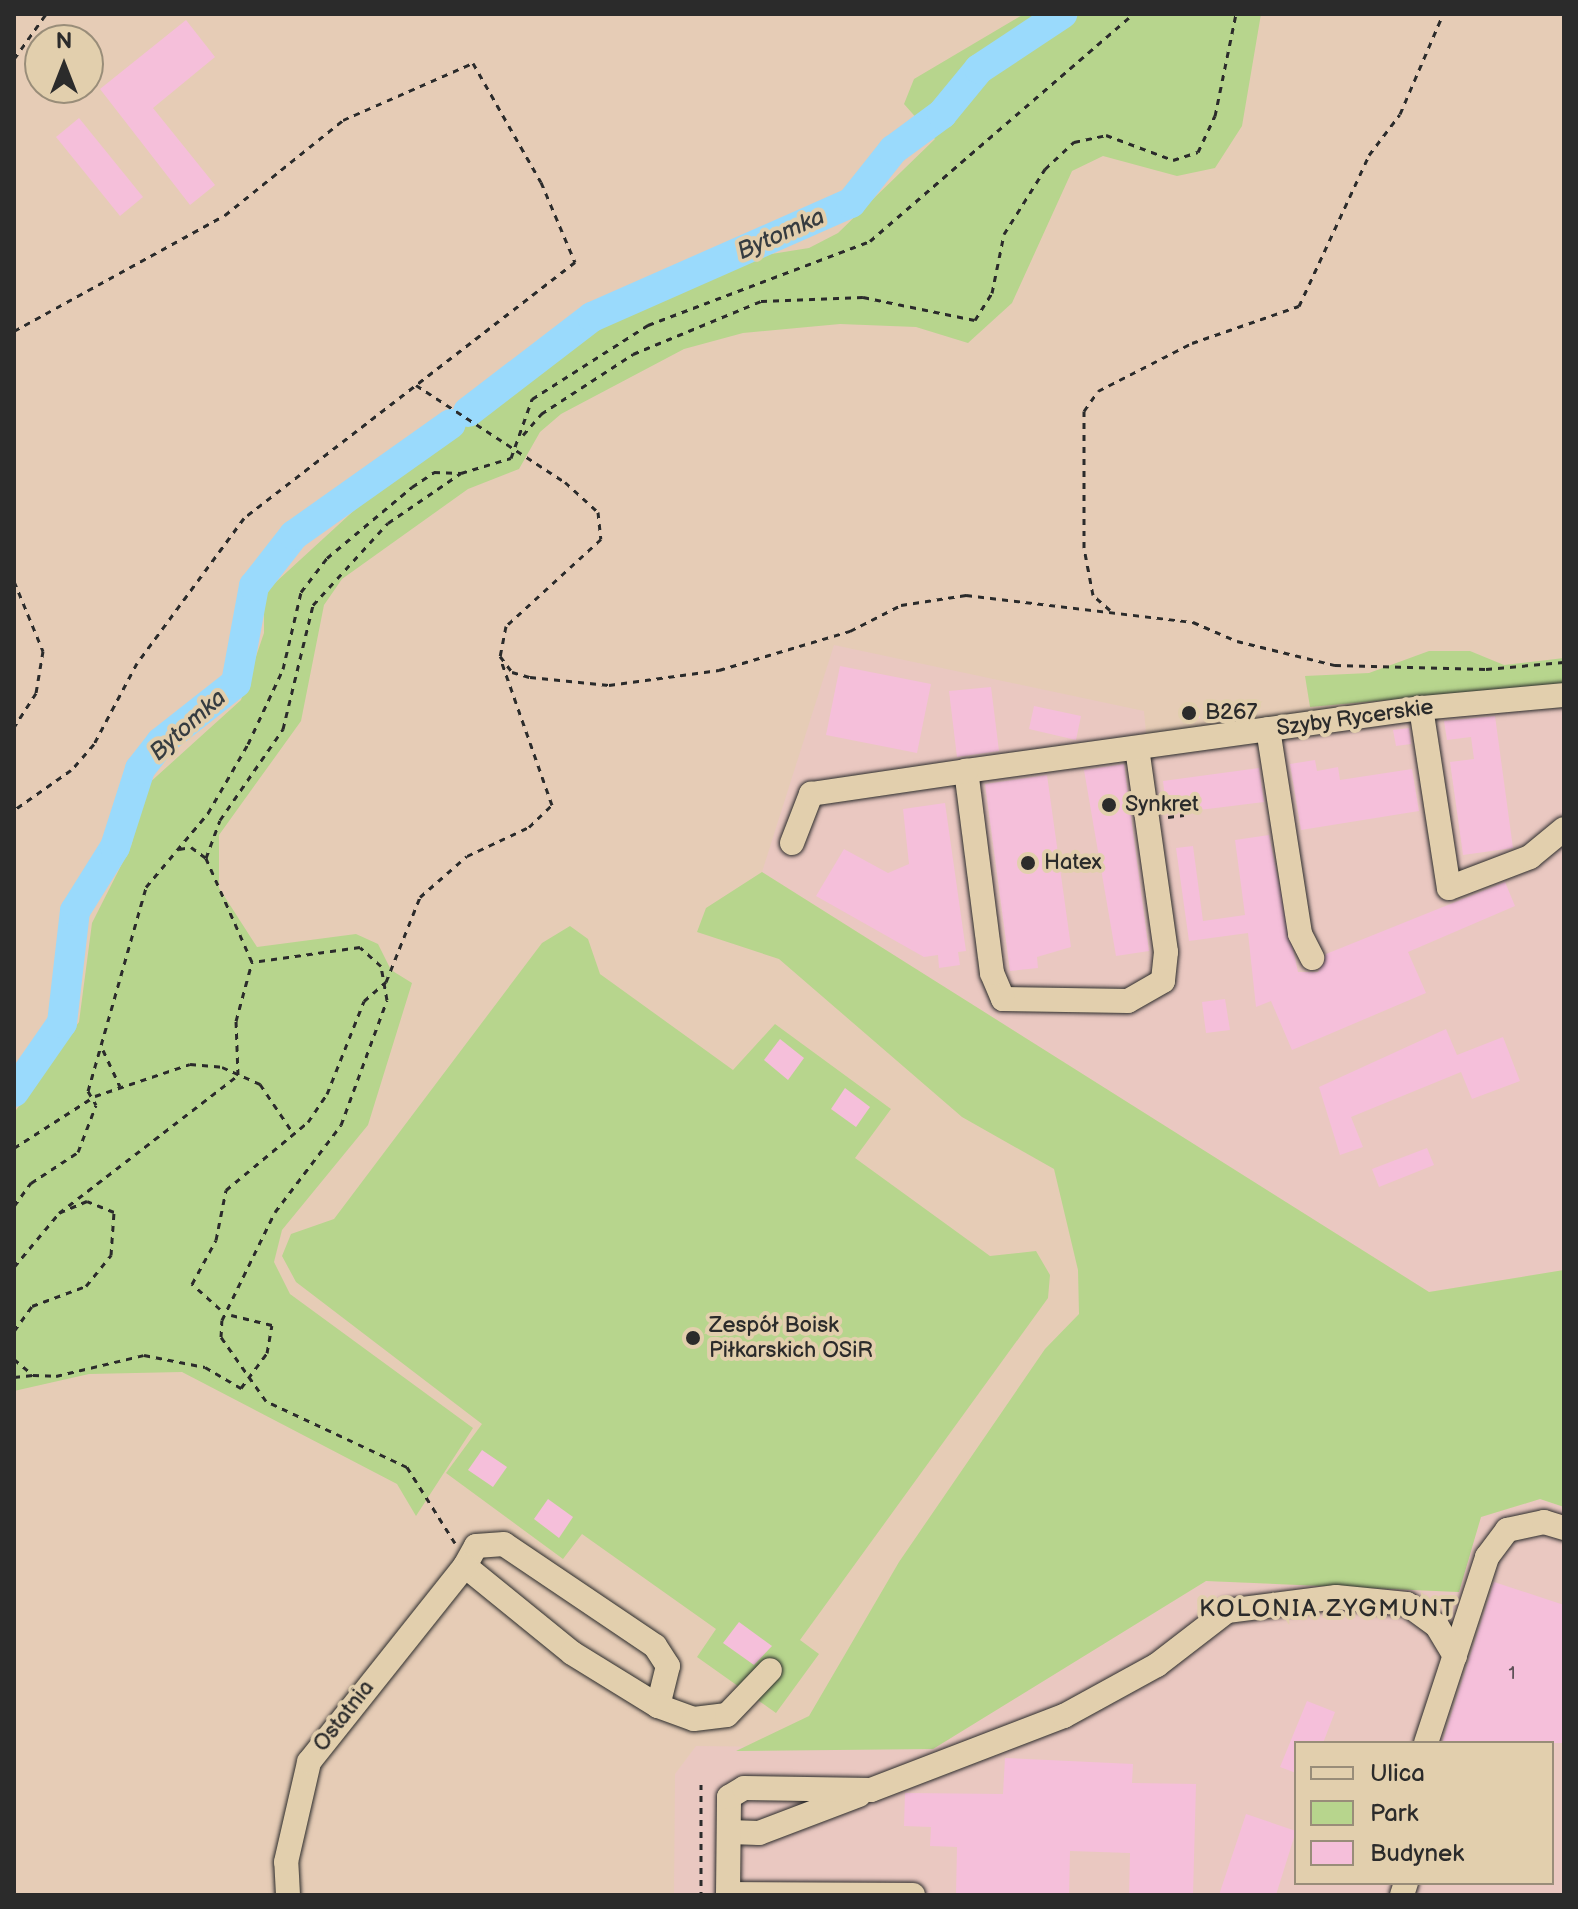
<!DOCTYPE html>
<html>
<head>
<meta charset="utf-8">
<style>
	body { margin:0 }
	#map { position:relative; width:1578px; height:1909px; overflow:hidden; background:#e6ccb6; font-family:"Balsamiq Sans",sans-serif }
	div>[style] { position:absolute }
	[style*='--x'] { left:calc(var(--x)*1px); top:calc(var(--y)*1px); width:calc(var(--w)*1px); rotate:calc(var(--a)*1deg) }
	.built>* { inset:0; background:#eac8c1 }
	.green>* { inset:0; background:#b7d58d }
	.river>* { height:30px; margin:-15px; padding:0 15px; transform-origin:15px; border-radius:15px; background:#9adafc }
	.building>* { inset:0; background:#f5bfda }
	.path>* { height:3px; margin-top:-1.5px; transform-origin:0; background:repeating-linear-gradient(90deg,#2b2b2b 0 6px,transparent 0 12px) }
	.roads { filter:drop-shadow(0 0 2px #2b2b2b) drop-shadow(0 0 2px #2b2b2b) }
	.minor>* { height:24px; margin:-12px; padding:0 12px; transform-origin:12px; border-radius:12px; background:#e2cfad }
	.path-bridge>* { height:3px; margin-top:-1.5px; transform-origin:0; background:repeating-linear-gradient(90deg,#2b2b2b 0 6px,transparent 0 12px) }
	.dots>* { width:22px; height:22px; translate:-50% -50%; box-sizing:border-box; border:4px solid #e2cfad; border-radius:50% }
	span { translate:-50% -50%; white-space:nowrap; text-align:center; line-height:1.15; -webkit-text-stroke:8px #e2cfad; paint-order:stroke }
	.number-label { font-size:18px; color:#5e5057 }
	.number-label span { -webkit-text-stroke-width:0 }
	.poi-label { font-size:22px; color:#2b2b2b }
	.left { translate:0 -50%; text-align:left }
	.street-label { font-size:22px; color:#2b2b2b }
	.water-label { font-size:24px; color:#363c40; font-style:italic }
	.neighbourhood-label { font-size:24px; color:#2b2b2b; letter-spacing:2px }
	.frame { position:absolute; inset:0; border:16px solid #2b2b2b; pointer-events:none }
	.legend { position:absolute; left:1294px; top:1741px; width:260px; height:144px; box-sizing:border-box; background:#e2cfad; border:2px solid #998d79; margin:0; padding:10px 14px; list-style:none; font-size:24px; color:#2b2b2b }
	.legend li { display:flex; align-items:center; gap:16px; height:40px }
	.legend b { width:40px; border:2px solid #998d79 }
	.north { position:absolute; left:24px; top:24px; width:80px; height:80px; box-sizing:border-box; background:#e2cfad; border:2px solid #998d79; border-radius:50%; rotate:0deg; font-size:22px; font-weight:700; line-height:32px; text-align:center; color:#2b2b2b }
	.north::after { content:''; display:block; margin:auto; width:28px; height:36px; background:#2b2b2b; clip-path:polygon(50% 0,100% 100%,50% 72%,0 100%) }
</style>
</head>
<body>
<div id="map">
	<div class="built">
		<i style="clip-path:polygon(834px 645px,1144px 711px,1148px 754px,1423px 717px,1564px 708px,1564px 1270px,1429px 1292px,762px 872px)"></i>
		<i style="clip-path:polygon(evenodd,1540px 1499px,1564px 1507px,1564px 1895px,674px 1895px,675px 1774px,696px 1746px,933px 1749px,1206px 1581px,1458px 1592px,1481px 1517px,1540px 1499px,1296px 1743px,1552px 1743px,1552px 1883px,1296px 1883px,1296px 1743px)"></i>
	</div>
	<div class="green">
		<i style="clip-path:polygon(1024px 14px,1261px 14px,1242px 126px,1215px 168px,1177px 176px,1103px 156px,1072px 171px,1012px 303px,968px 343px,916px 327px,840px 324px,743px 333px,684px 349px,561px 414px,540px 432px,519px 469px,468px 489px,342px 579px,324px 605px,301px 721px,219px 835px,219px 888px,257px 947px,356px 934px,378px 944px,391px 970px,412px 983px,368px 1125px,282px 1230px,274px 1262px,290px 1294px,473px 1428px,416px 1516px,397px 1484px,182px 1372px,89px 1374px,14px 1391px,14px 1113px,79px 1022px,92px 923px,131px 846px,147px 785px,241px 700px,264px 633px,264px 593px,372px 494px,597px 325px,753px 257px,809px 248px,838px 233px,935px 139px,904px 104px,914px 79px)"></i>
		<i style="clip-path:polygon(1429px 651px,1470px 651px,1504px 665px,1564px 658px,1564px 684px,1310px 707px,1305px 676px,1369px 673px)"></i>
		<i style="clip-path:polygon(762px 872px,1429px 1292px,1564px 1270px,1564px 1507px,1540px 1499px,1481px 1517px,1459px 1592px,1206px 1581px,933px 1749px,736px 1751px,809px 1716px,899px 1562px,1045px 1349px,1079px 1314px,1078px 1270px,1054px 1169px,962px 1117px,779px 959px,697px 932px,706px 908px)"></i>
		<i style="clip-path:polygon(570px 926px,588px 939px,600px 974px,733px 1070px,775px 1024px,891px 1109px,855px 1158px,990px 1256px,1036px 1251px,1050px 1275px,1048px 1298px,800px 1640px,819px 1654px,776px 1713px,697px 1657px,716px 1629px,582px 1534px,563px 1559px,446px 1473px,482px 1424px,296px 1282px,282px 1256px,291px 1234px,334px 1219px,542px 943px)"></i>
	</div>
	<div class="river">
		<i style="--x:468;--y:412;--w:156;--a:-37.5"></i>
		<i style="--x:592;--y:317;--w:283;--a:-23.8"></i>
		<i style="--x:851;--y:203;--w:68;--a:-51.6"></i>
		<i style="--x:893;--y:150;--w:61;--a:-36.3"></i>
		<i style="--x:942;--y:114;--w:58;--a:-50.6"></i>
		<i style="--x:979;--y:69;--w:100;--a:-33.5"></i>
		<i style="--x:14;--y:1092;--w:84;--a:-55.2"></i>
		<i style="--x:62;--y:1023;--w:113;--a:-83.4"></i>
		<i style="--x:75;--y:911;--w:75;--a:-58"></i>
		<i style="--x:115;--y:847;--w:82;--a:-72.2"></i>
		<i style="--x:140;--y:769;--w:34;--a:-52"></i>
		<i style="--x:161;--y:742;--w:95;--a:-38.2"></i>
		<i style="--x:236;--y:683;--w:99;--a:-79.5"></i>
		<i style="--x:254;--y:586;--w:65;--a:-51.9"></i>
		<i style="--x:294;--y:535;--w:192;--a:-35.3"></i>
	</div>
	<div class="building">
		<i style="clip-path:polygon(186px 20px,215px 57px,153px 108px,215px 185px,190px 205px,100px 89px)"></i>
		<i style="clip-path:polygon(79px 118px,143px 197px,120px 216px,56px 137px)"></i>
		<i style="clip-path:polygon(840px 666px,931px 684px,917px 753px,826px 735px)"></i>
		<i style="clip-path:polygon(991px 687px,999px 751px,957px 757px,949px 691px)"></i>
		<i style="clip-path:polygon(1034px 706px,1081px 716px,1076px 740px,1029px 729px)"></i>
		<i style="clip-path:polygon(1198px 706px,1200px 718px,1181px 721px,1179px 708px)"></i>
		<i style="clip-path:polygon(1495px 716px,1513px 848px,1463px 855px,1450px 762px,1474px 759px,1471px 737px,1447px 740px,1444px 721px)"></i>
		<i style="clip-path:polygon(1409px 728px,1411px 744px,1396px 746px,1393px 730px)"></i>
		<i style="clip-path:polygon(1315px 760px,1317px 771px,1338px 767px,1340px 780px,1412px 769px,1419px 811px,1301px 830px,1290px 764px)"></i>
		<i style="clip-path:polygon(1124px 764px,1149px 951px,1116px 956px,1084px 770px)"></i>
		<i style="clip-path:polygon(1259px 768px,1264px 802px,1167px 814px,1163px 781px)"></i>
		<i style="clip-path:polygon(1047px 775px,1071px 947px,1037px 957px,1038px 968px,1010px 971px,985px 784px)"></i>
		<i style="clip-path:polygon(945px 803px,966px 951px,958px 952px,960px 965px,939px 968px,938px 955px,924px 957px,816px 896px,844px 849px,888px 873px,909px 864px,903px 809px)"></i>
		<i style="clip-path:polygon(1269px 835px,1298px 972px,1318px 972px,1326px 954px,1505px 882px,1515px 906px,1408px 952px,1426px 993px,1292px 1050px,1271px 1001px,1256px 1007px,1248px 933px,1189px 941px,1176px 848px,1193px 846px,1203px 921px,1245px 915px,1235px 840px)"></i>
		<i style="clip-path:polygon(1225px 999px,1230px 1030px,1206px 1033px,1202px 1002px)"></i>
		<i style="clip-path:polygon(1446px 1029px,1457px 1055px,1503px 1037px,1520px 1081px,1472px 1099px,1461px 1072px,1351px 1117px,1363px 1147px,1340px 1155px,1319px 1087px)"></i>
		<i style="clip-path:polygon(780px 1039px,804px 1058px,788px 1080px,764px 1060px)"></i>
		<i style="clip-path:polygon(845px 1088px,870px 1107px,856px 1127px,831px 1109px)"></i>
		<i style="clip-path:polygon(1427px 1148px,1434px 1165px,1379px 1187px,1372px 1169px)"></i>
		<i style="clip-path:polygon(482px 1450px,507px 1467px,493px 1487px,468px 1470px)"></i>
		<i style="clip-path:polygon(548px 1499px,573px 1517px,559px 1538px,534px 1519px)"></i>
		<i style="clip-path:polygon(1494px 1582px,1564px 1605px,1564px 1743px,1442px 1743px)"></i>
		<i style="clip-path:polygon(739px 1622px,772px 1646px,754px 1665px,723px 1643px)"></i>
		<i style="clip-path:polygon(1307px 1701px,1335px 1712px,1323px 1743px,1296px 1743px,1296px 1773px,1280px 1767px)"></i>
		<i style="clip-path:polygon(1005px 1758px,1133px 1764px,1132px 1783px,1196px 1784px,1193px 1895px,1129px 1895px,1130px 1853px,1070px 1851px,1069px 1895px,956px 1895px,957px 1847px,930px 1846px,931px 1827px,904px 1826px,905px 1793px,1003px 1794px)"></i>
		<i style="clip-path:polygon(1246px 1814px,1296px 1831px,1276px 1895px,1219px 1895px)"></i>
	</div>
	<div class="path">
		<i style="--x:14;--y:59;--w:55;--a:-54.6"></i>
		<i style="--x:14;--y:331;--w:241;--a:-28.8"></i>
		<i style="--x:225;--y:215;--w:151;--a:-38.8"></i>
		<i style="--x:343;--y:120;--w:142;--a:-23.7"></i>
		<i style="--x:473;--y:63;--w:137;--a:60.3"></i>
		<i style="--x:541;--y:182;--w:87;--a:67"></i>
		<i style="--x:575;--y:262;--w:418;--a:142.3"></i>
		<i style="--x:244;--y:518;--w:180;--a:126.4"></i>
		<i style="--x:137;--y:663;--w:92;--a:118"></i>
		<i style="--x:94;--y:744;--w:35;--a:131"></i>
		<i style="--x:71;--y:770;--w:70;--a:144.9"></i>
		<i style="--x:416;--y:385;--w:178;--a:33.1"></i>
		<i style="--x:565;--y:482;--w:45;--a:42.3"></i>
		<i style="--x:598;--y:512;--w:27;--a:84"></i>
		<i style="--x:601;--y:539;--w:129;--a:137.5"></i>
		<i style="--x:506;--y:626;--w:31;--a:101"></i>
		<i style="--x:500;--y:656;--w:20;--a:53"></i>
		<i style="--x:512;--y:672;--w:19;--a:16"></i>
		<i style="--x:530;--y:677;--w:79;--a:5.8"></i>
		<i style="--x:609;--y:685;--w:111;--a:-7.8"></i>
		<i style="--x:719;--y:670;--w:137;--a:-16.6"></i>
		<i style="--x:850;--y:631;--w:57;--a:-27"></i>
		<i style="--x:901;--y:605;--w:66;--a:-8.7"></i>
		<i style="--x:966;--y:595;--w:229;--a:6.8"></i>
		<i style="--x:1193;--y:622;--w:48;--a:23.4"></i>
		<i style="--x:1237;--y:641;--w:101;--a:13.8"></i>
		<i style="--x:1335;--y:665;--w:151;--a:1.5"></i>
		<i style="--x:1486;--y:669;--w:78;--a:-5.1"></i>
		<i style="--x:523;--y:435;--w:28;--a:-49"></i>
		<i style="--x:541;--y:414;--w:110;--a:-33.1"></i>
		<i style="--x:633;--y:354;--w:139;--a:-22.5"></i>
		<i style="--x:761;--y:301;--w:102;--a:-2.2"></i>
		<i style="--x:863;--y:297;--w:114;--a:11.6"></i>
		<i style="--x:975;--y:320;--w:32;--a:-58"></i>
		<i style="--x:992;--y:293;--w:60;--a:-78.5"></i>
		<i style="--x:1004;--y:234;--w:77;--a:-57.8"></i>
		<i style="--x:1045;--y:169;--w:40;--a:-43"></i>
		<i style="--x:1074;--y:142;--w:33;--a:-12"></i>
		<i style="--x:1106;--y:135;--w:72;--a:20.5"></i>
		<i style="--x:1173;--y:160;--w:26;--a:-18"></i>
		<i style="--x:1198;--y:152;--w:40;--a:-65"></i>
		<i style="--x:1215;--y:116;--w:104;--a:-78.4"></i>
		<i style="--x:14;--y:581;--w:76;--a:67.5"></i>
		<i style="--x:43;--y:651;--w:43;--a:99.5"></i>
		<i style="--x:36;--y:693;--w:40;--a:122.9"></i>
		<i style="--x:1110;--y:610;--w:23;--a:-139"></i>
		<i style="--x:1093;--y:595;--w:48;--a:-100.8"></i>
		<i style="--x:1084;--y:548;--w:137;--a:-90"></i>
		<i style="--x:1084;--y:411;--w:24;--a:-55"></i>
		<i style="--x:1098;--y:391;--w:106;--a:-27.1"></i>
		<i style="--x:1192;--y:343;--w:113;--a:-19.1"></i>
		<i style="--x:1299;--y:306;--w:166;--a:-65.1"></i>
		<i style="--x:1369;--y:155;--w:51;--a:-52.9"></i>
		<i style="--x:1400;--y:114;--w:109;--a:-66.7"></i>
		<i style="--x:1168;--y:817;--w:16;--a:-7"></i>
		<i style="--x:179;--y:849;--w:12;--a:-9"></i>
		<i style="--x:191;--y:847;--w:19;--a:36"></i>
		<i style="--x:103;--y:1050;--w:40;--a:65"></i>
		<i style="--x:88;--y:1091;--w:212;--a:-74.1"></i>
		<i style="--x:146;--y:887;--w:97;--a:-50"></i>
		<i style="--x:208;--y:813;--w:80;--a:-59.9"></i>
		<i style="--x:248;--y:744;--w:83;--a:-65"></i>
		<i style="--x:283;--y:669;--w:79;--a:-76.8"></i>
		<i style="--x:301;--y:592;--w:43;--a:-52.6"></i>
		<i style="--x:327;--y:558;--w:111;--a:-39.9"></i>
		<i style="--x:412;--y:487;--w:27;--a:-34"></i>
		<i style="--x:434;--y:472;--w:27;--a:2"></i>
		<i style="--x:14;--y:1148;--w:96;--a:-32.7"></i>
		<i style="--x:95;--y:1096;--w:100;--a:-18.6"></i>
		<i style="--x:190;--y:1064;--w:32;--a:5"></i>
		<i style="--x:222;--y:1067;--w:42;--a:24.1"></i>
		<i style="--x:260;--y:1084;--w:59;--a:56"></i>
		<i style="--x:14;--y:1206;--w:29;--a:-54"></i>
		<i style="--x:31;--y:1183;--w:56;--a:-33.4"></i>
		<i style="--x:78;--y:1152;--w:50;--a:-69"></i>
		<i style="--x:14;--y:1267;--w:70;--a:-50.2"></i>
		<i style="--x:220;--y:1309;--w:38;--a:-138"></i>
		<i style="--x:192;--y:1284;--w:50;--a:-61.4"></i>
		<i style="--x:216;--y:1240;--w:51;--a:-78.7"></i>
		<i style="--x:226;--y:1190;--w:107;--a:-39.7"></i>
		<i style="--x:308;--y:1122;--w:34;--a:-56"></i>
		<i style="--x:327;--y:1094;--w:100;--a:-68.3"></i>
		<i style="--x:364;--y:1001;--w:29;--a:-41"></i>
		<i style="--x:386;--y:982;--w:92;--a:-68.2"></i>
		<i style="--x:420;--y:897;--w:62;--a:-41.1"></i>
		<i style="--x:467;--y:856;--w:68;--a:-25.1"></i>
		<i style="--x:529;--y:827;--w:32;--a:-44"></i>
		<i style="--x:552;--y:805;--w:154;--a:-109.4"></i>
		<i style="--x:14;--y:1331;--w:31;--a:-54"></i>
		<i style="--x:32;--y:1306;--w:58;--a:-20.3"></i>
		<i style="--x:86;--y:1286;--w:40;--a:-51"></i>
		<i style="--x:111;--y:1255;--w:43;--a:-86"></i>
		<i style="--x:114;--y:1212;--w:29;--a:-158"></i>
		<i style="--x:87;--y:1201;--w:30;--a:157"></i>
		<i style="--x:59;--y:1213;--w:226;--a:-37.6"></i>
		<i style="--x:238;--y:1075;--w:54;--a:-92.1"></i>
		<i style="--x:236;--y:1021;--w:61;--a:-74.8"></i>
		<i style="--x:14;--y:1359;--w:25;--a:40"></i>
		<i style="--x:33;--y:1375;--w:23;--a:2"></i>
		<i style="--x:56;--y:1376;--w:90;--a:-13.4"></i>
		<i style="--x:144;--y:1355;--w:62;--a:11.1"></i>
		<i style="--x:205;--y:1367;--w:42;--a:30.3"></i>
		<i style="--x:241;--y:1388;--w:44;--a:-53.4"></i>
		<i style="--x:267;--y:1353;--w:28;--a:-80"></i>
		<i style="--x:272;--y:1325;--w:42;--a:-166.3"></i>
		<i style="--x:14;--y:1377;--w:19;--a:-6"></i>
		<i style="--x:455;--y:1543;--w:90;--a:-122.3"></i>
		<i style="--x:407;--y:1467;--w:156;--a:-154.9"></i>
		<i style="--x:266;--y:1401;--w:78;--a:-125.1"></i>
		<i style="--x:221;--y:1337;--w:17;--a:-87"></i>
		<i style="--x:222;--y:1320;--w:120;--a:-63.9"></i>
		<i style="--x:275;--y:1212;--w:109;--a:-52.8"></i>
		<i style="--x:341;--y:1125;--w:133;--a:-69.8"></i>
		<i style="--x:387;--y:1000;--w:35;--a:-100"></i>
		<i style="--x:381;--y:966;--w:28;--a:-138"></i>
		<i style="--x:360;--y:947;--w:109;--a:172.1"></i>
		<i style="--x:252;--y:962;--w:114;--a:-113.9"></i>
		<i style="--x:206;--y:858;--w:40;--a:-69.8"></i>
		<i style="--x:220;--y:820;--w:111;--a:-55.3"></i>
		<i style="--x:283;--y:729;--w:128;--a:-76.4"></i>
		<i style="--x:313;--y:605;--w:111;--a:-47.6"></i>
		<i style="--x:388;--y:523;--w:88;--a:-34.4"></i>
		<i style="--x:461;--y:473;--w:52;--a:-16.7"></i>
		<i style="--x:511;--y:458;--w:63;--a:-70.4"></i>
		<i style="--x:532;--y:399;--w:138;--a:-32.5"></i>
		<i style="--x:648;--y:325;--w:237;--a:-20.7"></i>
		<i style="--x:870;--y:241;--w:347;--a:-40.8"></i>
		<i style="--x:701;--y:1784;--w:111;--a:90"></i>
	</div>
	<div class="roads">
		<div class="minor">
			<i style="--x:1421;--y:708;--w:182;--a:81.2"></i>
			<i style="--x:1449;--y:888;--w:87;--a:-20.9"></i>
			<i style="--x:1530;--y:857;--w:44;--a:-39.5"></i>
			<i style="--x:1268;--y:729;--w:207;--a:81.1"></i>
			<i style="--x:1300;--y:934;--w:27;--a:63"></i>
			<i style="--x:1137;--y:748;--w:206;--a:81.9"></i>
			<i style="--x:1166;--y:952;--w:29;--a:96"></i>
			<i style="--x:1163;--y:981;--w:40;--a:150.3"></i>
			<i style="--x:1128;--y:1001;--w:125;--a:-179.1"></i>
			<i style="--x:1003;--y:999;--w:28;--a:-113"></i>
			<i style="--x:992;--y:973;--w:204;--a:-97.3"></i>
			<i style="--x:966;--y:771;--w:459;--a:-7.9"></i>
			<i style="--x:1421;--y:708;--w:144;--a:-5.2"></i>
			<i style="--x:792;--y:843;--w:53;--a:-68.8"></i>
			<i style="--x:811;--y:794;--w:157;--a:-8.4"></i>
			<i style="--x:658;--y:1706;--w:41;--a:-76"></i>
			<i style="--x:668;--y:1666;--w:24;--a:-123"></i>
			<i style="--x:655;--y:1646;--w:182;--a:-146"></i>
			<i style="--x:504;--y:1544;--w:28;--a:176"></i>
			<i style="--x:476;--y:1546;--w:23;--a:119"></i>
			<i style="--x:465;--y:1566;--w:138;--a:39.1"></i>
			<i style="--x:572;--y:1653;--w:101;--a:31.6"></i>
			<i style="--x:658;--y:1706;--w:38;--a:20"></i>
			<i style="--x:694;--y:1719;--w:33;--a:-7"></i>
			<i style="--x:727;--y:1715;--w:62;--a:-46.3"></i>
			<i style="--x:1426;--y:1743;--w:196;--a:-71.8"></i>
			<i style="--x:1487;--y:1557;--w:34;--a:-53"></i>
			<i style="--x:1507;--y:1530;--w:38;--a:-12"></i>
			<i style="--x:1544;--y:1522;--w:21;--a:17"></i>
			<i style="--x:729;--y:1832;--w:30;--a:2"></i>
			<i style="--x:759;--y:1833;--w:107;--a:-20.8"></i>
			<i style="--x:288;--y:1895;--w:33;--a:-93"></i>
			<i style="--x:286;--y:1862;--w:103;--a:-77"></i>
			<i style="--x:309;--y:1762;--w:251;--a:-51.5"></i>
			<i style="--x:913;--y:1895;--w:185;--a:-179.7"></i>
			<i style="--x:728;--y:1894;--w:97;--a:-89.4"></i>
			<i style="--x:729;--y:1797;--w:17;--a:-31"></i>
			<i style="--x:744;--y:1788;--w:127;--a:0.9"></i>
			<i style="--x:871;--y:1790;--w:207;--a:-21"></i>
			<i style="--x:1064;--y:1716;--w:106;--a:-28.7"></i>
			<i style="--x:1157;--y:1665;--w:88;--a:-37.6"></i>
			<i style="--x:1227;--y:1611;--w:110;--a:-7.3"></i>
			<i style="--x:1336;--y:1597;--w:71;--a:5.6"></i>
			<i style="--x:1407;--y:1604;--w:37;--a:36"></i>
			<i style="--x:1437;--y:1626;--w:35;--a:59"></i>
			<i style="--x:1402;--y:1895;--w:13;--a:-72"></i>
		</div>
	</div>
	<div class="path-bridge">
		<i style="--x:88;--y:1091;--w:16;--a:60"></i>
	</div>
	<div class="dots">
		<i style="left:1189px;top:713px;background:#2b2b2b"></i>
		<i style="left:1109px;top:805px;background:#2b2b2b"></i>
		<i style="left:1028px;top:863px;background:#2b2b2b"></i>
		<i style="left:693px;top:1338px;background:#2b2b2b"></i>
	</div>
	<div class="number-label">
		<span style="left:1512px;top:1674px">1</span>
	</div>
	<div class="poi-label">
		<span class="left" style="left:1205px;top:713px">B267</span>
		<span class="left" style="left:1125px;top:805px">Synkret</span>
		<span class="left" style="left:1044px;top:863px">Hatex</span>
		<span class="left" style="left:709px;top:1338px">Zespół Boisk<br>Piłkarskich OSiR</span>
	</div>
	<div class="street-label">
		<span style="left:1355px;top:718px;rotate:-8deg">Szyby Rycerskie</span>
		<span style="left:344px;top:1716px;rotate:-52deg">Ostatnia</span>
	</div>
	<div class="water-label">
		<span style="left:781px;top:234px;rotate:-24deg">Bytomka</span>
		<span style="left:188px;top:725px;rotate:-42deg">Bytomka</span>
	</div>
	<div class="neighbourhood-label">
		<span style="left:1328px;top:1609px">KOLONIA ZYGMUNT</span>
	</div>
	<div class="frame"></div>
	<ul class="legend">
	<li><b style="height:10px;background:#e2cfad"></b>Ulica</li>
	<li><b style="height:22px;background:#b7d58d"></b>Park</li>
	<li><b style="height:22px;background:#f5bfda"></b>Budynek</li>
	</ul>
	<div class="north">N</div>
</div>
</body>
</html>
